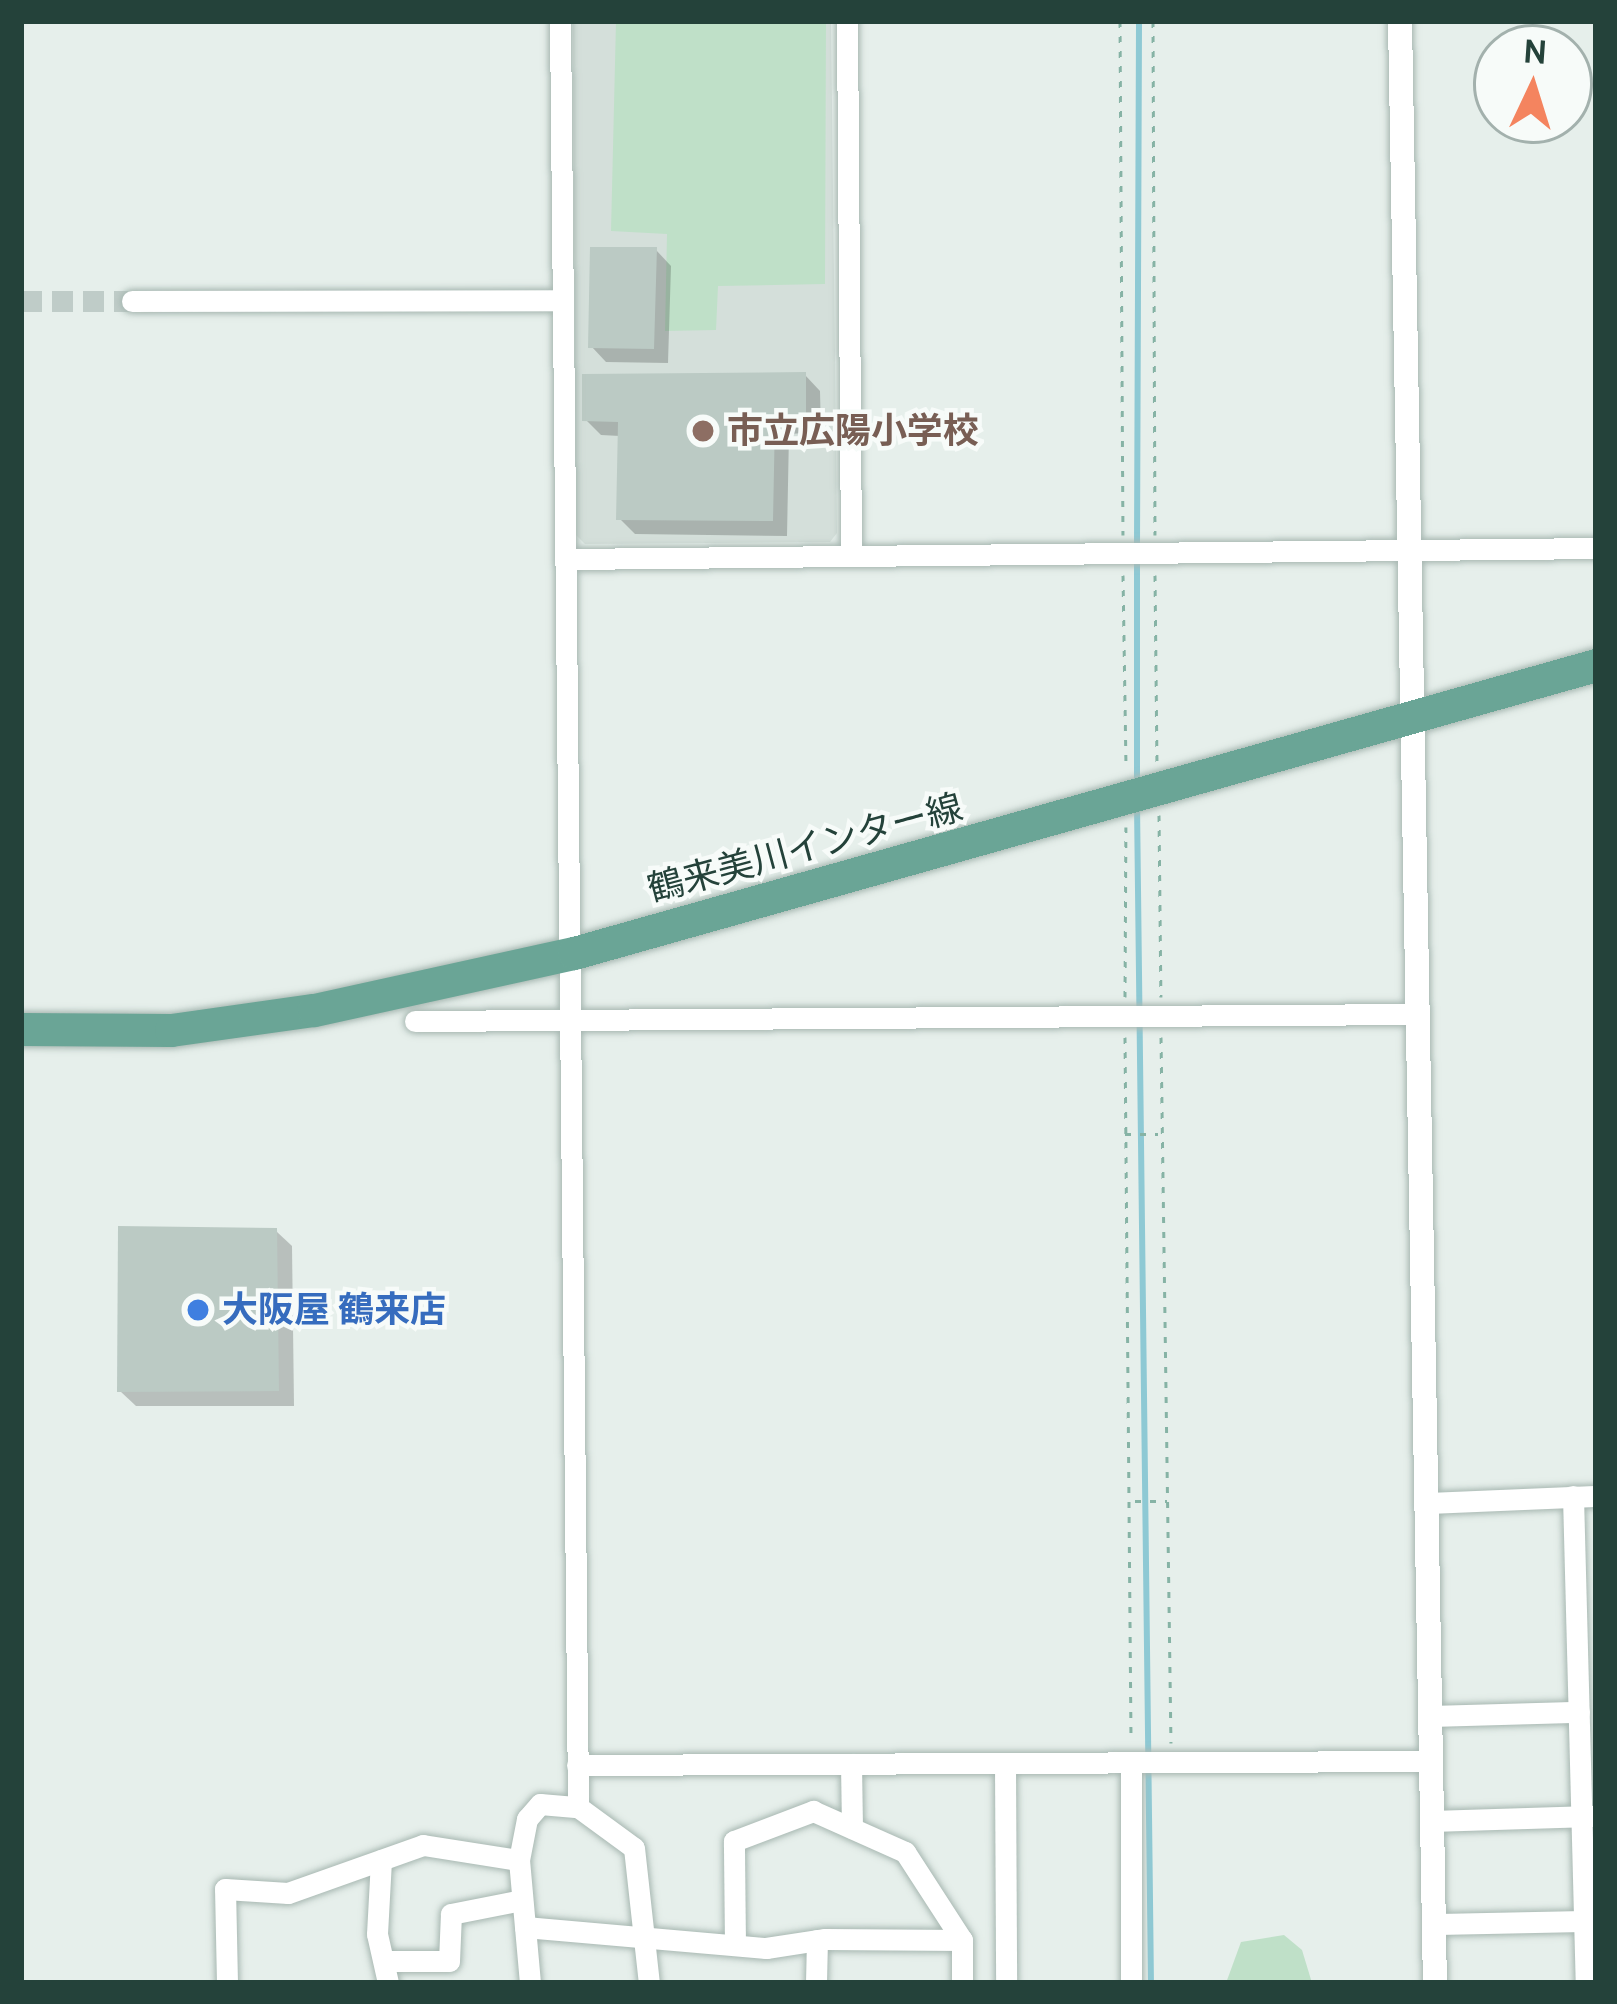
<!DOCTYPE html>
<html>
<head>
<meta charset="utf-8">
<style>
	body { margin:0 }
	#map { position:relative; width:1617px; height:2004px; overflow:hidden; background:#e6efeb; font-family:Cabin,"Noto Sans JP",sans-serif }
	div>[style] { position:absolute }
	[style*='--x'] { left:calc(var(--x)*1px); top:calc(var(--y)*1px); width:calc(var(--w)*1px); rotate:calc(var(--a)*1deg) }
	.built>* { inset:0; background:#d4dfda }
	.green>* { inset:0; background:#bfe0c8 }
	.shadow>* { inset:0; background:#0003 }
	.stream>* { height:6px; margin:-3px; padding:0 3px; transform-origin:3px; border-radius:3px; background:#8ec9d4 }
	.building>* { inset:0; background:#bbcac4 }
	.minor-tunnel>* { height:21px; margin-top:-10.5px; transform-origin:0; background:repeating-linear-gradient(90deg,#bfccc8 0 21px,transparent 0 31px) }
	.path>* { height:3px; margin-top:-1.5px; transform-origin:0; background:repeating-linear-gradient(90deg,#86b3a5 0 6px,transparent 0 15px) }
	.roads { filter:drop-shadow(0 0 3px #a8b8b2) drop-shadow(0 0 3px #a8b8b2) }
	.minor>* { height:21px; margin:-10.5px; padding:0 10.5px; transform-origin:10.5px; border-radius:10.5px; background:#fff }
	.tertiary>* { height:24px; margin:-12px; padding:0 12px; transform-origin:12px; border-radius:12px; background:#fff }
	.primary>* { height:33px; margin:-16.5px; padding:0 16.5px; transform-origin:16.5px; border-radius:16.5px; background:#6aa596 }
	.dots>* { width:33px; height:33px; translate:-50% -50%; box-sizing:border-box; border:6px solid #f7fbf9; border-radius:50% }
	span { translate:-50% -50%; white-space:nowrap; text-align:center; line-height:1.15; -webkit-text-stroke:9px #f7fbf9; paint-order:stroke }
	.education-label { font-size:36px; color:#785e54; font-weight:700 }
	.left { translate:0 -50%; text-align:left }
	.street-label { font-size:36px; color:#24423a }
	.shop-label { font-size:36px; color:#366cbe; font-weight:700 }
	.frame { position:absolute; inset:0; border:24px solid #24423a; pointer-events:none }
	.north { position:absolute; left:1473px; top:24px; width:120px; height:120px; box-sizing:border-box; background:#f7fbf9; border:3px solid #a3b1ad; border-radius:50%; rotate:4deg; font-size:33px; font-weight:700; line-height:48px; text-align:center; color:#24423a }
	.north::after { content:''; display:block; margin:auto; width:42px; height:54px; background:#f4845f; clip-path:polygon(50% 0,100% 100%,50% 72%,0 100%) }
</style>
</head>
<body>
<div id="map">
	<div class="built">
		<i style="clip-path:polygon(573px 21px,831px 21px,837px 533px,830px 542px,585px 544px,576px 535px)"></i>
	</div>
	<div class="green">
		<i style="clip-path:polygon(616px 21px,826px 24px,825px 284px,718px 286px,716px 330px,665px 331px,667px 234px,611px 231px)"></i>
		<i style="clip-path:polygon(1284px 1935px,1302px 1950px,1312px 1983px,1226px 1983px,1241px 1942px)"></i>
	</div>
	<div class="shadow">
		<i style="clip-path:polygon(656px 250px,671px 266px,668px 363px,606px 362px,591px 346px)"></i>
		<i style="clip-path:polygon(805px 375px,820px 391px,821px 432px,789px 434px,787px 536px,635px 534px,619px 518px,620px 436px,601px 435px,585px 419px)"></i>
		<i style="clip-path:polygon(276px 1231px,292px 1246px,294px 1406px,136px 1406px,120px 1391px)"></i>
	</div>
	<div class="stream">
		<i style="--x:1137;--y:546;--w:525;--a:-89.78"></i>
		<i style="--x:1137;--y:780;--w:221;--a:-90"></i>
		<i style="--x:1137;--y:805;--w:1178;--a:89.32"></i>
	</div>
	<div class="building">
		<i style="clip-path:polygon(590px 247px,657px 247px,654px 349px,588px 348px)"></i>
		<i style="clip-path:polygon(806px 372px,806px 418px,775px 419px,773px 521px,616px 520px,618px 422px,582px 421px,582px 374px)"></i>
		<i style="clip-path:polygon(118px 1226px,277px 1228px,279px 1391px,117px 1392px)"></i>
	</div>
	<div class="minor-tunnel">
		<i style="--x:21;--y:301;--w:111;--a:0"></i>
	</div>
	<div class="path">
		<i style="--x:1120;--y:21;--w:514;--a:89.67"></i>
		<i style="--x:1153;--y:21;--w:514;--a:89.78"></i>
		<i style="--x:1123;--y:575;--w:194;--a:89.1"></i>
		<i style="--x:1155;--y:575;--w:188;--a:89.4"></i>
		<i style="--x:1159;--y:815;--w:182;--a:89.4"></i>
		<i style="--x:1125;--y:997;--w:170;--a:-89.7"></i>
		<i style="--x:1125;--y:1037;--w:704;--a:89.51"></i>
		<i style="--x:1161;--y:1037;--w:706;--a:89.19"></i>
		<i style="--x:1125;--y:1134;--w:33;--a:0"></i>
		<i style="--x:1135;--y:1501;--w:32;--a:0"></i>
	</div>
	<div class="roads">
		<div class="minor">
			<i style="--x:560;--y:21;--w:1786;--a:89.42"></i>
			<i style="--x:578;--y:1807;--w:69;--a:36.2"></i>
			<i style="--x:634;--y:1848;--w:136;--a:83.7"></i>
			<i style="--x:847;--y:21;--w:535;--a:89.57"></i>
			<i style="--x:132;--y:301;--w:431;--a:-0.1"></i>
			<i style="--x:568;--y:559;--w:1028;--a:-0.61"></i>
			<i style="--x:415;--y:1021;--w:1002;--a:-0.4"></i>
			<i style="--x:1573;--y:1496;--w:487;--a:88.5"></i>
			<i style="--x:1427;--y:1503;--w:169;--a:-2.4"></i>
			<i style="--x:1432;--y:1716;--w:147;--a:-1.6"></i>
			<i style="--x:851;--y:1764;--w:64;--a:89.1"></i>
			<i style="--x:1005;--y:1764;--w:219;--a:89.7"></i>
			<i style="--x:577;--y:1765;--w:855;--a:-0.27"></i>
			<i style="--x:1434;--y:1821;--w:162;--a:-1.8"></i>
			<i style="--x:381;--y:1860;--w:74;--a:93.1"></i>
			<i style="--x:377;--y:1934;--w:50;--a:77.3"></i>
			<i style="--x:1436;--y:1924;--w:149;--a:-1.2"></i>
			<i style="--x:525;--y:1927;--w:242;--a:5"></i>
			<i style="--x:766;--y:1948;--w:60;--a:-8.7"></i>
			<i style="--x:825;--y:1939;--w:137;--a:0.4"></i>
			<i style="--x:962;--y:1940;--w:43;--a:90"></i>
			<i style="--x:735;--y:1945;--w:104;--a:-90.6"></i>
			<i style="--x:734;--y:1841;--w:85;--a:-20.8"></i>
			<i style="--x:813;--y:1811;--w:101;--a:24"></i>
			<i style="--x:905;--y:1852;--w:105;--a:57.1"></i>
			<i style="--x:386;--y:1961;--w:63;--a:0"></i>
			<i style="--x:449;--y:1961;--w:47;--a:-87.6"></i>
			<i style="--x:451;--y:1914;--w:72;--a:-11.2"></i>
			<i style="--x:227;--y:1983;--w:94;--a:-91.2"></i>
			<i style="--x:225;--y:1889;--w:63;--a:3.6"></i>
			<i style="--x:288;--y:1893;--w:143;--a:-19.6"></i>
			<i style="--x:423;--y:1845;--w:97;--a:8.9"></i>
			<i style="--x:530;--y:1983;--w:123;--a:-95.1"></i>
			<i style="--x:519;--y:1860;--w:42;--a:-79"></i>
			<i style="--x:527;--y:1819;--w:20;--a:-49"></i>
			<i style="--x:540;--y:1804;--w:38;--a:5"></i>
			<i style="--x:816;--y:1983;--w:43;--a:-88.7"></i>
			<i style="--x:1131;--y:1983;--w:219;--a:-90"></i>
		</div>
		<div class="tertiary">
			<i style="--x:1400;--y:21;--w:1962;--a:88.98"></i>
		</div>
		<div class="primary">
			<i style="--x:21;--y:1029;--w:150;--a:0.4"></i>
			<i style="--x:171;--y:1030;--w:144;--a:-8"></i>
			<i style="--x:314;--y:1010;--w:266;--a:-12.4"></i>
			<i style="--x:574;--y:953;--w:1062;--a:-15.74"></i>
		</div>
	</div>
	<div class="dots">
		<i style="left:703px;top:431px;background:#8d6e63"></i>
		<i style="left:198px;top:1310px;background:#3f7fe0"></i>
	</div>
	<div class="education-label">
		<span class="left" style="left:727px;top:431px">市立広陽小学校</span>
	</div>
	<div class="street-label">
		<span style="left:805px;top:848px;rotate:-15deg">鶴来美川インター線</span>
	</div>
	<div class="shop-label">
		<span class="left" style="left:222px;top:1310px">大阪屋 鶴来店</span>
	</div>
	<div class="frame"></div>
	<div class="north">N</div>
</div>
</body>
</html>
